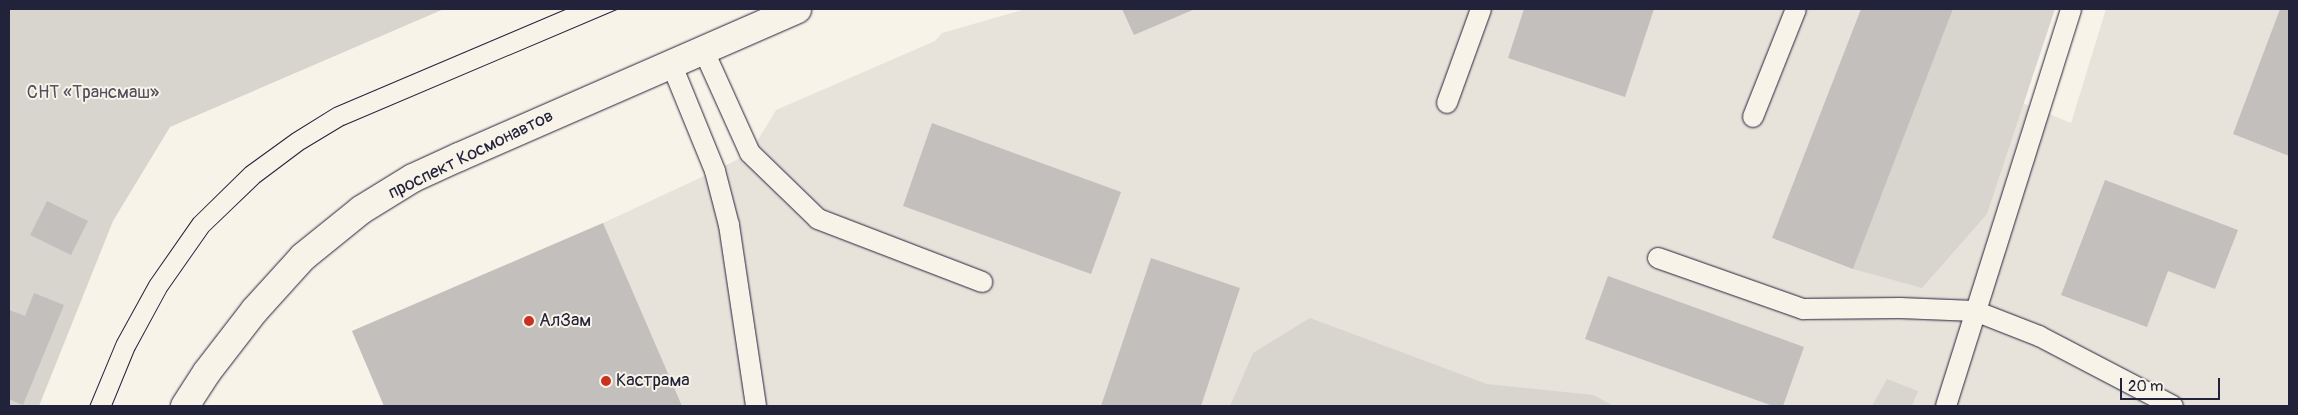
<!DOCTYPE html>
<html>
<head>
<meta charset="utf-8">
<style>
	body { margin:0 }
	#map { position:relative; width:2298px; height:415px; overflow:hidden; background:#f7f3e8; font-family:Pangolin,sans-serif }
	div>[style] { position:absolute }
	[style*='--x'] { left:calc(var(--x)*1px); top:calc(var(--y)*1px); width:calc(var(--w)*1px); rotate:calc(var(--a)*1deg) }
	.built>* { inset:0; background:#e7e3db }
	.green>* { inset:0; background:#d8d5cf }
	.building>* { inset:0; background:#c2bfbd }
	.roads { filter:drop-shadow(0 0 1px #22223b) drop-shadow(0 0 1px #22223b) }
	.lane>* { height:20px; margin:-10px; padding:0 10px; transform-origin:10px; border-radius:10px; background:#f7f3e8 }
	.secondary>* { height:28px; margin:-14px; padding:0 14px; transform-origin:14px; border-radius:14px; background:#f7f3e8 }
	.tram>* { height:1px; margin:-0.5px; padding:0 0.5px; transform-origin:0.5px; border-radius:0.5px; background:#22223b }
	.dots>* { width:14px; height:14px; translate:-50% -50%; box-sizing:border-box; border:2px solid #f7f3e8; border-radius:50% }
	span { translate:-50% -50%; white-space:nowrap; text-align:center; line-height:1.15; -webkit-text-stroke:4px #f7f3e8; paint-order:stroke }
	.park-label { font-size:18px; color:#504f60 }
	.street-label { font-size:18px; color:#22223b }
	.poi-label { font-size:18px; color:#22223b }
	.left { translate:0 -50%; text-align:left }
	.frame { position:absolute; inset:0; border:10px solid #22223b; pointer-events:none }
	.scale { position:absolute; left:2120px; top:378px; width:100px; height:22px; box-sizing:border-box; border:2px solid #22223b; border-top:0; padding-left:6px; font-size:15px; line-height:18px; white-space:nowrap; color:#22223b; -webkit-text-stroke:4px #f7f3e8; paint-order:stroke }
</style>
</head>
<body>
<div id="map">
	<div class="built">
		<i style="clip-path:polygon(1026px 9px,2006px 9px,1979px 85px,2071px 123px,2106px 9px,2289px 9px,2289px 406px,384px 406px,352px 331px,603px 223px,715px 171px,750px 153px,776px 110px,935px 41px,942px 33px)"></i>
	</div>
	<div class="green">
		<i style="clip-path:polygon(9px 9px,444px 9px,170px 127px,113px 221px,39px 406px,9px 406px)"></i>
		<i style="clip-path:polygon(1953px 9px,2055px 9px,1987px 214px,1922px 288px,1853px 269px)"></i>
		<i style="clip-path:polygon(1310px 318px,1487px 384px,1593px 395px,1614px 406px,1230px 406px,1253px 353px)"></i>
		<i style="clip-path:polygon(1887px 379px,1918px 391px,1912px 406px,1872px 406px)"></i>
	</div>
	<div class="building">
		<i style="clip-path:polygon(1122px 9px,1195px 9px,1134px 35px)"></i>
		<i style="clip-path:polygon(1524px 9px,1654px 9px,1625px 97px,1508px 58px)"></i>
		<i style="clip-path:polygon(1861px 9px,1953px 9px,1853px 269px,1772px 238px)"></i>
		<i style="clip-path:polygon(2280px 9px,2289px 9px,2289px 156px,2233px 134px)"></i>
		<i style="clip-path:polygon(932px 123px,1121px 192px,1091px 274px,903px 206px)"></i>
		<i style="clip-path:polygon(2105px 180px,2238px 230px,2215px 289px,2168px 271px,2147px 327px,2061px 295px)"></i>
		<i style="clip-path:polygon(47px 201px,88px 221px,71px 255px,30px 235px)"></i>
		<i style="clip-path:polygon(603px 223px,682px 406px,384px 406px,352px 331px)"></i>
		<i style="clip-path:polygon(1151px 258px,1240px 288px,1201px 406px,1101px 406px)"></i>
		<i style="clip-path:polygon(1608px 276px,1804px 347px,1783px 406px,1773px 406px,1585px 339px)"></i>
		<i style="clip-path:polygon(34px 293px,64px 305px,23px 405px,9px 399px,9px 310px,25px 316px)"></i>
	</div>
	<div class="roads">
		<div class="lane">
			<i style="--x:703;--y:49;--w:114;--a:65.7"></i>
			<i style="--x:750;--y:153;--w:95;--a:44.1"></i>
			<i style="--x:818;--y:219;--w:176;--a:21"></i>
			<i style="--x:671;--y:63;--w:117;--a:67.8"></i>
			<i style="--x:715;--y:171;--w:56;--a:75.5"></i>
			<i style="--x:729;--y:225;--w:183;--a:81.5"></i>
			<i style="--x:1447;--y:103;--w:100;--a:-70.1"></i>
			<i style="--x:1753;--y:117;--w:116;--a:-68.3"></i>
			<i style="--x:1658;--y:258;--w:154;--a:19.4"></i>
			<i style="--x:1803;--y:309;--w:97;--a:-0.6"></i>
			<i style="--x:1900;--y:308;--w:75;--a:2.3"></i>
			<i style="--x:1975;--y:311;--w:69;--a:21.3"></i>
			<i style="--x:2039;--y:336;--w:151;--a:27.6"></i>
			<i style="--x:1946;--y:406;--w:416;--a:-72.5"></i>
		</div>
		<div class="secondary">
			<i style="--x:185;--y:406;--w:40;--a:-57.1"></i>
			<i style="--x:207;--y:372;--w:78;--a:-52.3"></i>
			<i style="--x:255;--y:310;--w:72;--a:-47.8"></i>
			<i style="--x:303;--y:257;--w:75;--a:-39"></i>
			<i style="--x:361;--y:210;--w:61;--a:-31.6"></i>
			<i style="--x:413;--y:178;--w:51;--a:-24.5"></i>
			<i style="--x:459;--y:157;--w:369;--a:-23.6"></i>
		</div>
	</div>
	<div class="tram">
		<i style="--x:89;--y:406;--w:70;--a:-67.4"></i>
		<i style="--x:116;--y:341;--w:68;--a:-61.2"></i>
		<i style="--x:149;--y:281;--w:77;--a:-55.1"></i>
		<i style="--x:193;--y:218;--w:73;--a:-44.4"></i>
		<i style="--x:245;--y:167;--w:58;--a:-35.9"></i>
		<i style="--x:292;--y:133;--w:49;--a:-31.8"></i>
		<i style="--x:334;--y:107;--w:251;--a:-23"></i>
		<i style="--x:111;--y:406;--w:61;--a:-67.7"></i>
		<i style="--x:134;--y:350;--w:67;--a:-61.5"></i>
		<i style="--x:166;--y:291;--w:73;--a:-55"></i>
		<i style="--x:208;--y:231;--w:71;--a:-43.9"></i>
		<i style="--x:259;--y:182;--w:55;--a:-36.9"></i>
		<i style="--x:303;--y:149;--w:47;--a:-31"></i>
		<i style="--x:343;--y:125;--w:297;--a:-23"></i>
	</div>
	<div class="dots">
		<i style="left:529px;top:321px;background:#c8321e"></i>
		<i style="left:606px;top:381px;background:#c8321e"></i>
	</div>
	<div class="park-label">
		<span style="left:93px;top:93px">СНТ «Трансмаш»</span>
	</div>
	<div class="street-label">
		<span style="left:471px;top:155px;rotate:-26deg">проспект Космонавтов</span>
	</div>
	<div class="poi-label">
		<span class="left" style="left:539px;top:321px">АлЗам</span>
		<span class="left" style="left:616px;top:381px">Кастрама</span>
	</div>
	<div class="frame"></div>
	<div class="scale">20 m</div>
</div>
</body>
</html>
